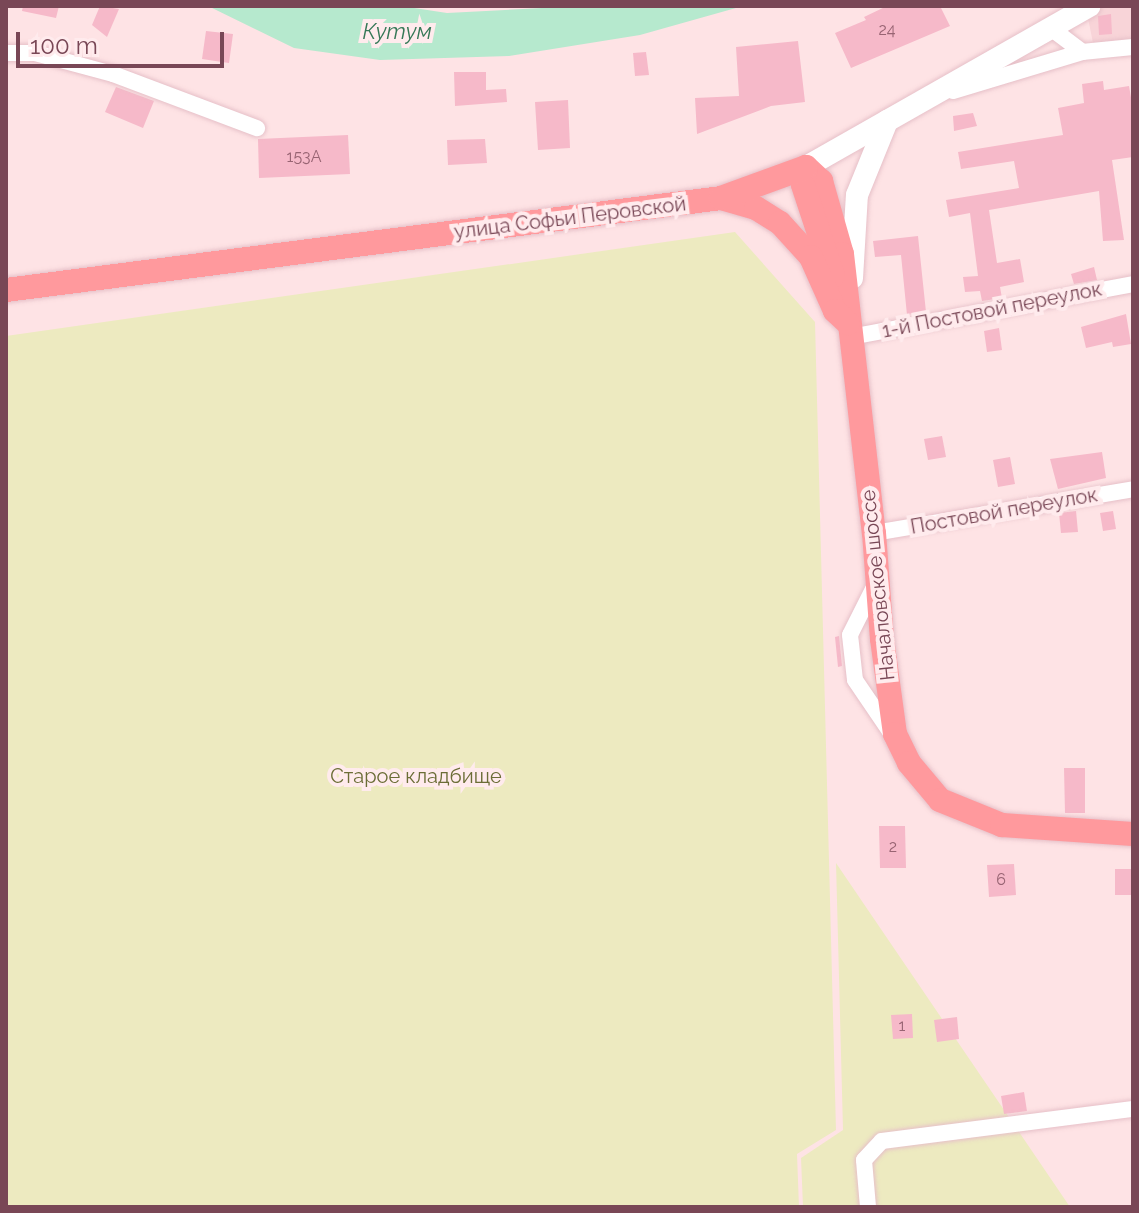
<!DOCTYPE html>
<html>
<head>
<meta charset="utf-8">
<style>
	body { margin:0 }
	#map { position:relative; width:1139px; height:1213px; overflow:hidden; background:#fee3e5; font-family:Raleway,sans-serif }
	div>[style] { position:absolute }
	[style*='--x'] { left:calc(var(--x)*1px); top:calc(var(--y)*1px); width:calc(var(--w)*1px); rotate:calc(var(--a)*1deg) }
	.residential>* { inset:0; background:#f8d4d8 }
	.green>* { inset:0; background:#edeac0 }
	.water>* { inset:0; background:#b6e9ce }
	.building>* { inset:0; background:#f6b9c9 }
	.roads { filter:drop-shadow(0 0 2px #e6c0c8) drop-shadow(0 0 2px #e6c0c8) }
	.street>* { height:16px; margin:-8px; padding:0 8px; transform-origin:8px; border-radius:8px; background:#fff }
	.secondary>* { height:22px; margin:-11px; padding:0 11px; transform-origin:11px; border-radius:11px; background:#fff }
	.primary>* { height:24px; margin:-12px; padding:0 12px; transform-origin:12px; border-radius:12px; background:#ff999d }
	span { translate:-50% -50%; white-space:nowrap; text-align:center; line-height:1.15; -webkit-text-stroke:8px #ffebed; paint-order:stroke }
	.number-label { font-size:16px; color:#986473 }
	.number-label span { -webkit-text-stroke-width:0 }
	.street-label { font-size:20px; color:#794756 }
	.park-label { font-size:20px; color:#6b6d36 }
	.water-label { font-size:22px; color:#367857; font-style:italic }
	.frame { position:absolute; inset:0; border:8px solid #794756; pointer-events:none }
	.scale { position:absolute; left:16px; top:32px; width:208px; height:36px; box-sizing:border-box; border:4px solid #794756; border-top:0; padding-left:10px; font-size:24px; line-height:28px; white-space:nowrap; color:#794756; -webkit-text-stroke:6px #ffebed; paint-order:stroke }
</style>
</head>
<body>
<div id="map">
	<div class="residential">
		<i style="clip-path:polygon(1099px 6px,1133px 6px,1133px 39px,1093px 43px,1087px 13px)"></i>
	</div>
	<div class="green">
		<i style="clip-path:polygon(735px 232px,815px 322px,836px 1130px,797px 1154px,799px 1207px,6px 1207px,6px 336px)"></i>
		<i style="clip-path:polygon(836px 863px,1070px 1207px,803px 1207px,801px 1158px,843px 1130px)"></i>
	</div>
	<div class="water">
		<i style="clip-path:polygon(208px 6px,401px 6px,447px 13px,581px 6px,743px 6px,640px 35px,509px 56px,380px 60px,294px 48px)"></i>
	</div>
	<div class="building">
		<i style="clip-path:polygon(23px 6px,59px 6px,56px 18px,22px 11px)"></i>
		<i style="clip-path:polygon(100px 6px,119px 9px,107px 37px,92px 25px)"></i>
		<i style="clip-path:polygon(887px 6px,940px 6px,950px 26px,851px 68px,835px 33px,866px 20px,864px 17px)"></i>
		<i style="clip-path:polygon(1111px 14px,1112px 34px,1099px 35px,1098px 16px)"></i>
		<i style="clip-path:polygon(206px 31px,233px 34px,229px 63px,202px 59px)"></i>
		<i style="clip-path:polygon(798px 41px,805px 102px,771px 106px,697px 134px,695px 98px,739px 96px,736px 47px)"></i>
		<i style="clip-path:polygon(646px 52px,649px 75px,635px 76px,633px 53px)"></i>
		<i style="clip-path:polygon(454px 72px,486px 72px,486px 90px,506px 89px,507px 102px,455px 106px)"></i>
		<i style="clip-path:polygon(1103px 81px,1104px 90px,1129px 86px,1133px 109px,1133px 157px,1112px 160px,1124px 240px,1103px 241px,1099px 191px,989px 210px,997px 263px,1020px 259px,1024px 282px,1000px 287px,1002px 298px,982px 301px,980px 291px,965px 292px,963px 277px,978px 276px,970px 213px,949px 217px,946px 200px,1019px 188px,1014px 161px,961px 169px,958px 152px,1063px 135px,1058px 108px,1084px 103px,1082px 84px)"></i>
		<i style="clip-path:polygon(116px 87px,154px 101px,143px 128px,105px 112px)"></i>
		<i style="clip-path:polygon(568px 100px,570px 148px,538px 150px,535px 102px)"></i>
		<i style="clip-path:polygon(973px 113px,977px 126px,954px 131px,953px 116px)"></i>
		<i style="clip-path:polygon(348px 135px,350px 174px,259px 178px,258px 139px)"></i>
		<i style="clip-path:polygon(485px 139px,487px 163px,448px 165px,447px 140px)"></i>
		<i style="clip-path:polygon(918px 236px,926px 312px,907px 315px,901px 255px,875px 257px,873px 241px)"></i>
		<i style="clip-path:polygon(1094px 267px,1097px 280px,1074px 284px,1071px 274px)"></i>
		<i style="clip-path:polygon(1126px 314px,1131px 344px,1113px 347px,1112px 342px,1086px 348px,1081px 327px)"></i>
		<i style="clip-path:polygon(999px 328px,1002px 350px,987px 352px,984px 331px)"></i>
		<i style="clip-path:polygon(942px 436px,946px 457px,928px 460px,924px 439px)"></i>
		<i style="clip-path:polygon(1102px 452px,1106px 478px,1058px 489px,1050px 459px)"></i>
		<i style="clip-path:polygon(1010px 457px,1015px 484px,998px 487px,993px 460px)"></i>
		<i style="clip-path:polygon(1076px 511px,1078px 532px,1061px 533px,1059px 513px)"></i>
		<i style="clip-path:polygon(1113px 511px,1116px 529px,1103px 531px,1100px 513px)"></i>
		<i style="clip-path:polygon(839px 636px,842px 666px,838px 667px,835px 637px)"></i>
		<i style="clip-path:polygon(1064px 768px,1085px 768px,1085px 813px,1065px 813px)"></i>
		<i style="clip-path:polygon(879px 826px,905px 826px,906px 868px,880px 868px)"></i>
		<i style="clip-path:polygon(1014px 864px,1016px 895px,989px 897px,987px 865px)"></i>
		<i style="clip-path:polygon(1115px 869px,1133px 869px,1133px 895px,1115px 895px)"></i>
		<i style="clip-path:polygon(912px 1014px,913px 1038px,893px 1039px,891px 1015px)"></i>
		<i style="clip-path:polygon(957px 1017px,959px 1039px,937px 1042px,934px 1020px)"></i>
		<i style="clip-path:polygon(1024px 1092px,1027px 1111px,1004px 1114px,1001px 1096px)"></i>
	</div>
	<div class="roads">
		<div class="street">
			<i style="--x:1052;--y:29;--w:38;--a:37"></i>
			<i style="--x:1082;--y:52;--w:51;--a:-5.6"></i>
			<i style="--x:6;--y:53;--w:29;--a:0"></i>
			<i style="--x:35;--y:53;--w:81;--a:15.1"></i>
			<i style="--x:113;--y:74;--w:154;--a:20.6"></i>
			<i style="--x:953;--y:91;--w:135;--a:-16.8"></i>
			<i style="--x:851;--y:337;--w:287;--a:-10.6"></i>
			<i style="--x:874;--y:533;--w:263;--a:-9.6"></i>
			<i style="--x:877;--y:581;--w:60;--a:116.6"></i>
			<i style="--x:850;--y:635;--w:45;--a:83.7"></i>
			<i style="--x:855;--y:680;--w:68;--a:55.8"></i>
			<i style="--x:868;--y:1207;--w:47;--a:-94.9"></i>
			<i style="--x:864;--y:1160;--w:26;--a:-47"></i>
			<i style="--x:882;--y:1141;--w:253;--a:-7.3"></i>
		</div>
		<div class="secondary">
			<i style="--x:806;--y:167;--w:326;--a:-29.6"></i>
			<i style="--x:852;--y:278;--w:83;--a:-86.6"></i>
			<i style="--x:857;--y:195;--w:80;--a:-67.9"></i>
		</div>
		<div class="primary">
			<i style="--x:806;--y:167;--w:21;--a:43"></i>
			<i style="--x:821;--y:181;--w:76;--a:74"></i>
			<i style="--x:842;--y:254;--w:281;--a:83.5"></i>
			<i style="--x:874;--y:533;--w:106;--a:85.7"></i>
			<i style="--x:882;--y:639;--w:96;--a:82.2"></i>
			<i style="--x:895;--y:734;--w:32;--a:64"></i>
			<i style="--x:909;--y:763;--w:48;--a:50"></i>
			<i style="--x:940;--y:800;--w:67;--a:22"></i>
			<i style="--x:1002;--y:825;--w:131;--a:3.9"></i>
			<i style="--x:806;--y:167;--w:18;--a:99"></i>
			<i style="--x:803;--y:185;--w:96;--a:71.8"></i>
			<i style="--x:721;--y:198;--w:36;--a:16"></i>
			<i style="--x:756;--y:208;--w:28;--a:32"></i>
			<i style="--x:780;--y:223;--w:46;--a:47.6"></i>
			<i style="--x:811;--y:257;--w:59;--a:66"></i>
			<i style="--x:835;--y:311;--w:18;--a:43"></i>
			<i style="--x:6;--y:290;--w:721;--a:-7.33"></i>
			<i style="--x:721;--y:198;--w:90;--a:-20"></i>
		</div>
	</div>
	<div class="number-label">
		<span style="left:887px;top:30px">24</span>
		<span style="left:304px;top:157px">153А</span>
		<span style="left:893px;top:847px">2</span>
		<span style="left:1001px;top:880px">6</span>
		<span style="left:902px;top:1026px">1</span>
	</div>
	<div class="street-label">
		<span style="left:570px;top:218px;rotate:-7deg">улица Софьи Перовской</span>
		<span style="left:992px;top:310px;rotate:-11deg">1-й Постовой переулок</span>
		<span style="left:1004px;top:511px;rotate:-10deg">Постовой переулок</span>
		<span style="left:878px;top:585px;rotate:-96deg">Началовское шоссе</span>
	</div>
	<div class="park-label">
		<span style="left:416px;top:776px">Старое кладбище</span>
	</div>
	<div class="water-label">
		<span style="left:397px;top:32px">Кутум</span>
	</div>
	<div class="frame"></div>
	<div class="scale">100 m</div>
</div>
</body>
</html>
